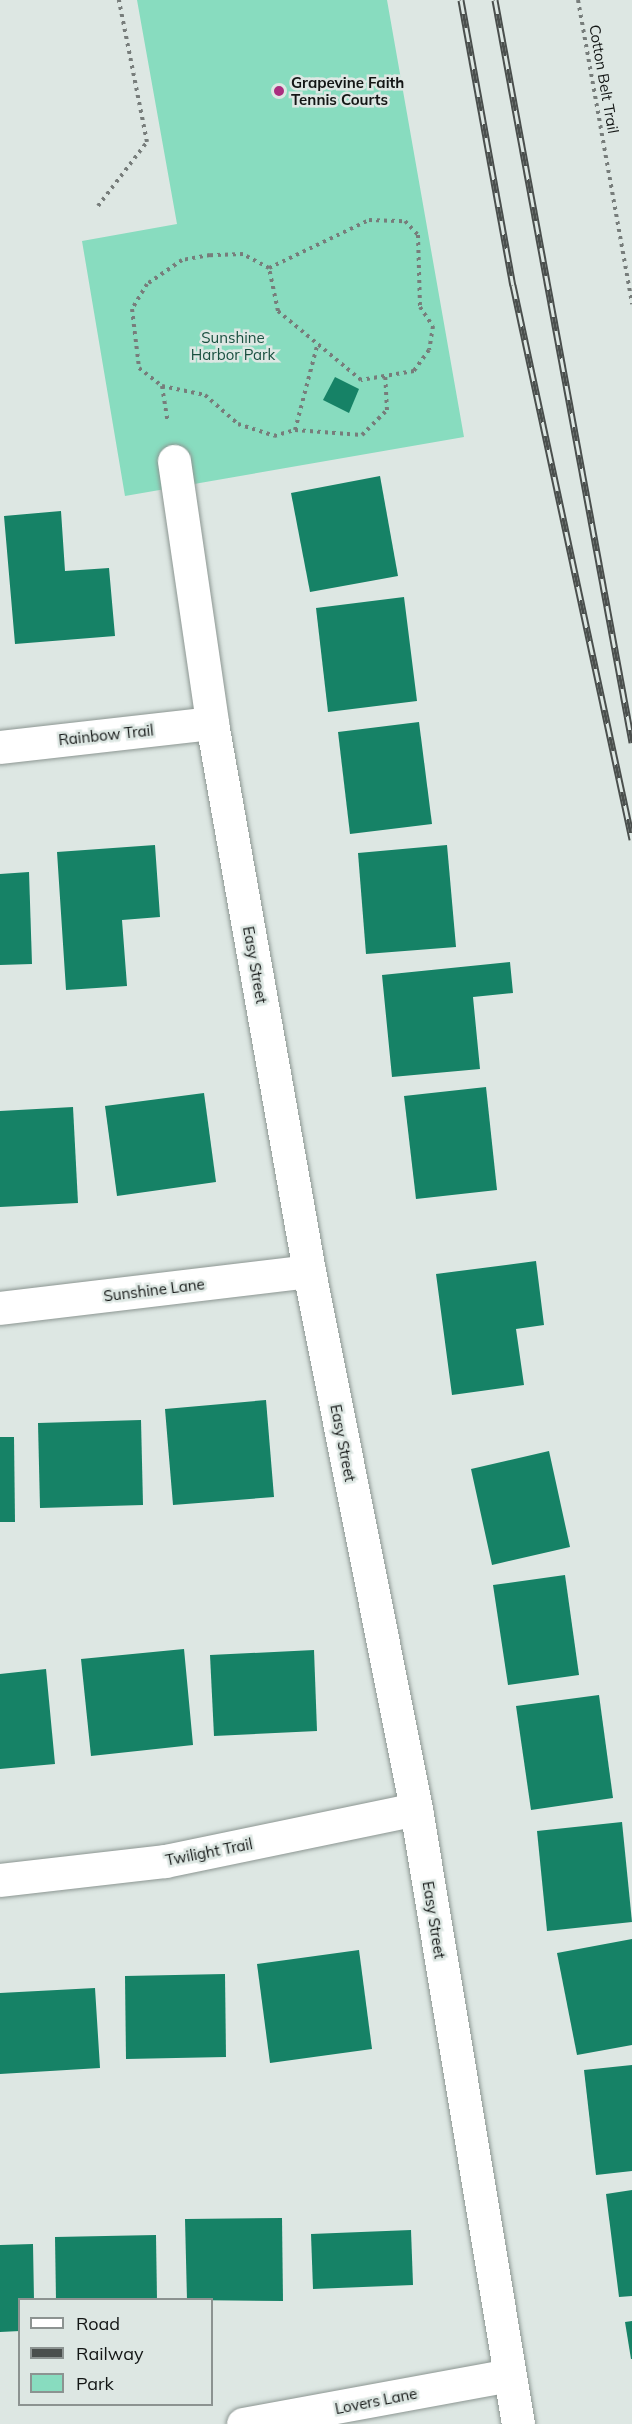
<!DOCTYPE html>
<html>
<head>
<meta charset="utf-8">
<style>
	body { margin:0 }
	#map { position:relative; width:632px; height:2424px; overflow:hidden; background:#dde7e3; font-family:Mulish,sans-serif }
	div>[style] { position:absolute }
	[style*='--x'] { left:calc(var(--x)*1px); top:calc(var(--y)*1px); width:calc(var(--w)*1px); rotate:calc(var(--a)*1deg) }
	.green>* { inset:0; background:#88dcbf }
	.building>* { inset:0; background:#168266 }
	.path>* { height:4px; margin-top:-2px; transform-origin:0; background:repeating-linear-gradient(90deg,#777d7b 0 3px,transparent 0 7.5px) }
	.roads { filter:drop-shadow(0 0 2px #8c9692) drop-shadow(0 0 2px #8c9692) }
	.minor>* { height:33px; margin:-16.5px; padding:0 16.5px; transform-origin:16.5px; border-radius:16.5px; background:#fff }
	.rail>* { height:7px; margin-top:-3.5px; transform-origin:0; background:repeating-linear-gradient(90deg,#dde7e3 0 14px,#4a4f4d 0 28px); box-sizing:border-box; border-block:2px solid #4a4f4d }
	.dots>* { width:16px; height:16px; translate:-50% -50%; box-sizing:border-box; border:3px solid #dde7e3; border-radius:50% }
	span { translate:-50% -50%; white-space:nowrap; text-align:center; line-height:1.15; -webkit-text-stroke:5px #dde7e3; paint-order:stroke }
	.street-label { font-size:15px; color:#131615 }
	.poi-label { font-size:15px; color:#131615; font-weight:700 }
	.left { translate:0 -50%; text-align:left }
	.park-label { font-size:15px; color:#1a5040 }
	.legend { position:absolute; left:18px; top:2298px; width:195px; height:108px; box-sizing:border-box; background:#dde7e3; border:2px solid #8c9391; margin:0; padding:8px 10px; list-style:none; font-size:18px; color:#131615 }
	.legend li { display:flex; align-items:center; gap:12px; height:30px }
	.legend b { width:30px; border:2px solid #8c9391 }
</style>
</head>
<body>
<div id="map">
	<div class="green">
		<i style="clip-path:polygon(137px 0,387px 0,464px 437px,125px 496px,82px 241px,177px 224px)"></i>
	</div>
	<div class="building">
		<i style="clip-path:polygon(335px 377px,359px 389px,349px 413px,323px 400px)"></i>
		<i style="clip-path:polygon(380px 476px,398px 576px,310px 592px,291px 493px)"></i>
		<i style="clip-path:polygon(61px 511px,65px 571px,109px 568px,115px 636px,15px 644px,4px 516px)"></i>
		<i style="clip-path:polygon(404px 597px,417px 701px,328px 712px,316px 608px)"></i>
		<i style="clip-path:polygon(419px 722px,432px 824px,350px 834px,338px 732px)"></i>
		<i style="clip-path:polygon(155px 845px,160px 917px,122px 920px,127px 986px,66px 990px,57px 852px)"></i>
		<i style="clip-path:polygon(447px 845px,456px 947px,366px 954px,358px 853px)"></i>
		<i style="clip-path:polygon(29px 872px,32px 964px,0 965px,0 874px)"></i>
		<i style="clip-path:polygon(510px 962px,513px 993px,473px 997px,480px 1069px,392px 1077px,382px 975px)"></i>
		<i style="clip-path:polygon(486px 1087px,497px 1190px,416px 1199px,404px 1096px)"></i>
		<i style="clip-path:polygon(204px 1093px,216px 1182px,117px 1196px,105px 1106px)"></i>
		<i style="clip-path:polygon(73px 1107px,78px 1203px,0 1207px,0 1111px)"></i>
		<i style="clip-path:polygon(536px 1261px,544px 1325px,516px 1329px,524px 1385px,452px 1395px,436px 1274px)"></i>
		<i style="clip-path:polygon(266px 1400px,274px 1497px,173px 1505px,165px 1409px)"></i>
		<i style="clip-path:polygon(141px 1420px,143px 1505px,40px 1508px,38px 1423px)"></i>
		<i style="clip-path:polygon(0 1437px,14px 1437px,15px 1522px,0 1522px)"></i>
		<i style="clip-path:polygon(549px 1451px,570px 1547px,492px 1565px,471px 1469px)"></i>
		<i style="clip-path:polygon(565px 1575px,579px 1675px,508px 1685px,493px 1585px)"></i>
		<i style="clip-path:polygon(184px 1649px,193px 1745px,91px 1756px,81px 1659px)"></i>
		<i style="clip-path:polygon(314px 1650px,317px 1731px,214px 1736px,210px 1655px)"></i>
		<i style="clip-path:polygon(46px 1669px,55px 1764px,0 1769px,0 1674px)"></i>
		<i style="clip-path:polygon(599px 1695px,613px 1798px,531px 1810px,516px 1706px)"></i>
		<i style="clip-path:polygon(622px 1822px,632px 1922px,547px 1931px,537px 1831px)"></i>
		<i style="clip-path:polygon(632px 1939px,632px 2045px,577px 2055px,557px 1953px)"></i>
		<i style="clip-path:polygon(359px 1950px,372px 2049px,270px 2063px,257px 1964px)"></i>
		<i style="clip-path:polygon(225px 1974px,226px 2057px,126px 2059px,125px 1976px)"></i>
		<i style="clip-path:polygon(95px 1988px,100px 2068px,0 2074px,0 1993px)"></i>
		<i style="clip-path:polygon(632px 2065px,632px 2171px,596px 2175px,584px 2070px)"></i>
		<i style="clip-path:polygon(632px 2190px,632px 2296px,619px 2297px,606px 2194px)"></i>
		<i style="clip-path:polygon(282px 2218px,283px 2301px,187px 2300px,185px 2219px)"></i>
		<i style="clip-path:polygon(411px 2230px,413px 2285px,313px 2289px,311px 2234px)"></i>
		<i style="clip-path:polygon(156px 2235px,157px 2300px,56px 2300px,55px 2237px)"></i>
		<i style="clip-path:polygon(33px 2244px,34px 2300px,20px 2300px,20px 2331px,0 2332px,0 2245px)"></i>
		<i style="clip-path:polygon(632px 2321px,632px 2359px,631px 2359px,625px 2322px)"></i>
	</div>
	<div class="path">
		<i style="--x:578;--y:0;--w:309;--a:79.9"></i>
		<i style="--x:98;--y:206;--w:81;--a:-52.6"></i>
		<i style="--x:147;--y:142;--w:145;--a:-101.2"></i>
		<i style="--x:269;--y:268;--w:111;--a:-25.6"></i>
		<i style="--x:369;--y:220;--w:36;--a:2"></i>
		<i style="--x:405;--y:221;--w:19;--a:47"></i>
		<i style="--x:418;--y:235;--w:72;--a:88.4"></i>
		<i style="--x:420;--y:307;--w:23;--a:56"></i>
		<i style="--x:433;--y:326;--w:24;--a:99"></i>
		<i style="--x:429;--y:350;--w:26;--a:126"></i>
		<i style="--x:414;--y:371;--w:54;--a:170.4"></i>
		<i style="--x:361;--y:380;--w:108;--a:-140.3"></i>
		<i style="--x:278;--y:311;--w:44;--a:-101.8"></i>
		<i style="--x:269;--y:268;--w:30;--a:-152"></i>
		<i style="--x:243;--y:254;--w:33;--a:178"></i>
		<i style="--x:210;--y:255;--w:28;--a:170"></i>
		<i style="--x:182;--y:260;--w:42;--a:145.6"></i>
		<i style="--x:147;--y:284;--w:29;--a:121"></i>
		<i style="--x:132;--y:309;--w:59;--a:83.2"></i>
		<i style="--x:139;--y:368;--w:29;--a:38"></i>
		<i style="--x:162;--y:386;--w:44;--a:11.8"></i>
		<i style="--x:205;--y:395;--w:44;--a:41.3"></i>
		<i style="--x:238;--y:424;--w:38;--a:18"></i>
		<i style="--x:274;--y:436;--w:22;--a:-16"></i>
		<i style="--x:295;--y:430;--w:67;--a:4.3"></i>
		<i style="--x:362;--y:435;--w:35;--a:-45"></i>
		<i style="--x:387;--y:410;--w:33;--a:-93"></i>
		<i style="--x:162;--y:386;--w:36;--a:81"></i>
		<i style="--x:295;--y:430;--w:87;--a:-75.3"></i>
	</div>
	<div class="roads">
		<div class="minor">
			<i style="--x:174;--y:461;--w:265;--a:81.7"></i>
			<i style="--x:212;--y:723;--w:557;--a:79.96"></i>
			<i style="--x:309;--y:1271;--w:549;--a:78.75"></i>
			<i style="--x:416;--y:1809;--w:623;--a:80.58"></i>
			<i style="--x:0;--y:747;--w:213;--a:-6.5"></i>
			<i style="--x:0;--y:1308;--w:311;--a:-6.8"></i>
			<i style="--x:0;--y:1880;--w:166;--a:-6.6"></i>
			<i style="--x:165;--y:1861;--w:256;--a:-11.7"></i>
			<i style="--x:243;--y:2424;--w:270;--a:-10.4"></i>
		</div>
	</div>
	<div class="rail">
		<i style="--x:461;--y:0;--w:290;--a:79.7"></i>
		<i style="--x:513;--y:285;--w:567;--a:77.88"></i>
		<i style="--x:495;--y:0;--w:755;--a:79.54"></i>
	</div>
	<div class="dots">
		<i style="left:279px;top:91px;background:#aa2e7f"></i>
	</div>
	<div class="street-label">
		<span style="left:604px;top:79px;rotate:80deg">Cotton Belt Trail</span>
		<span style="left:106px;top:735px;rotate:-6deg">Rainbow Trail</span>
		<span style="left:255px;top:965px;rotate:80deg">Easy Street</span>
		<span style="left:154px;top:1290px;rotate:-7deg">Sunshine Lane</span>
		<span style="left:343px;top:1443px;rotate:79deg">Easy Street</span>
		<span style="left:209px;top:1852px;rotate:-11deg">Twilight Trail</span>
		<span style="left:434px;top:1920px;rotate:81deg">Easy Street</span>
		<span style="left:376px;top:2401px;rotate:-11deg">Lovers Lane</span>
	</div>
	<div class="poi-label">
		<span class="left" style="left:291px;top:91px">Grapevine Faith<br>Tennis Courts</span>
	</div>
	<div class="park-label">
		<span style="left:233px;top:346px">Sunshine<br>Harbor Park</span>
	</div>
	<ul class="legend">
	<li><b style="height:8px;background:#fff"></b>Road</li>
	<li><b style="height:8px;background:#4a4f4d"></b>Railway</li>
	<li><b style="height:16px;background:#88dcbf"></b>Park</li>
	</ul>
</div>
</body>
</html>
